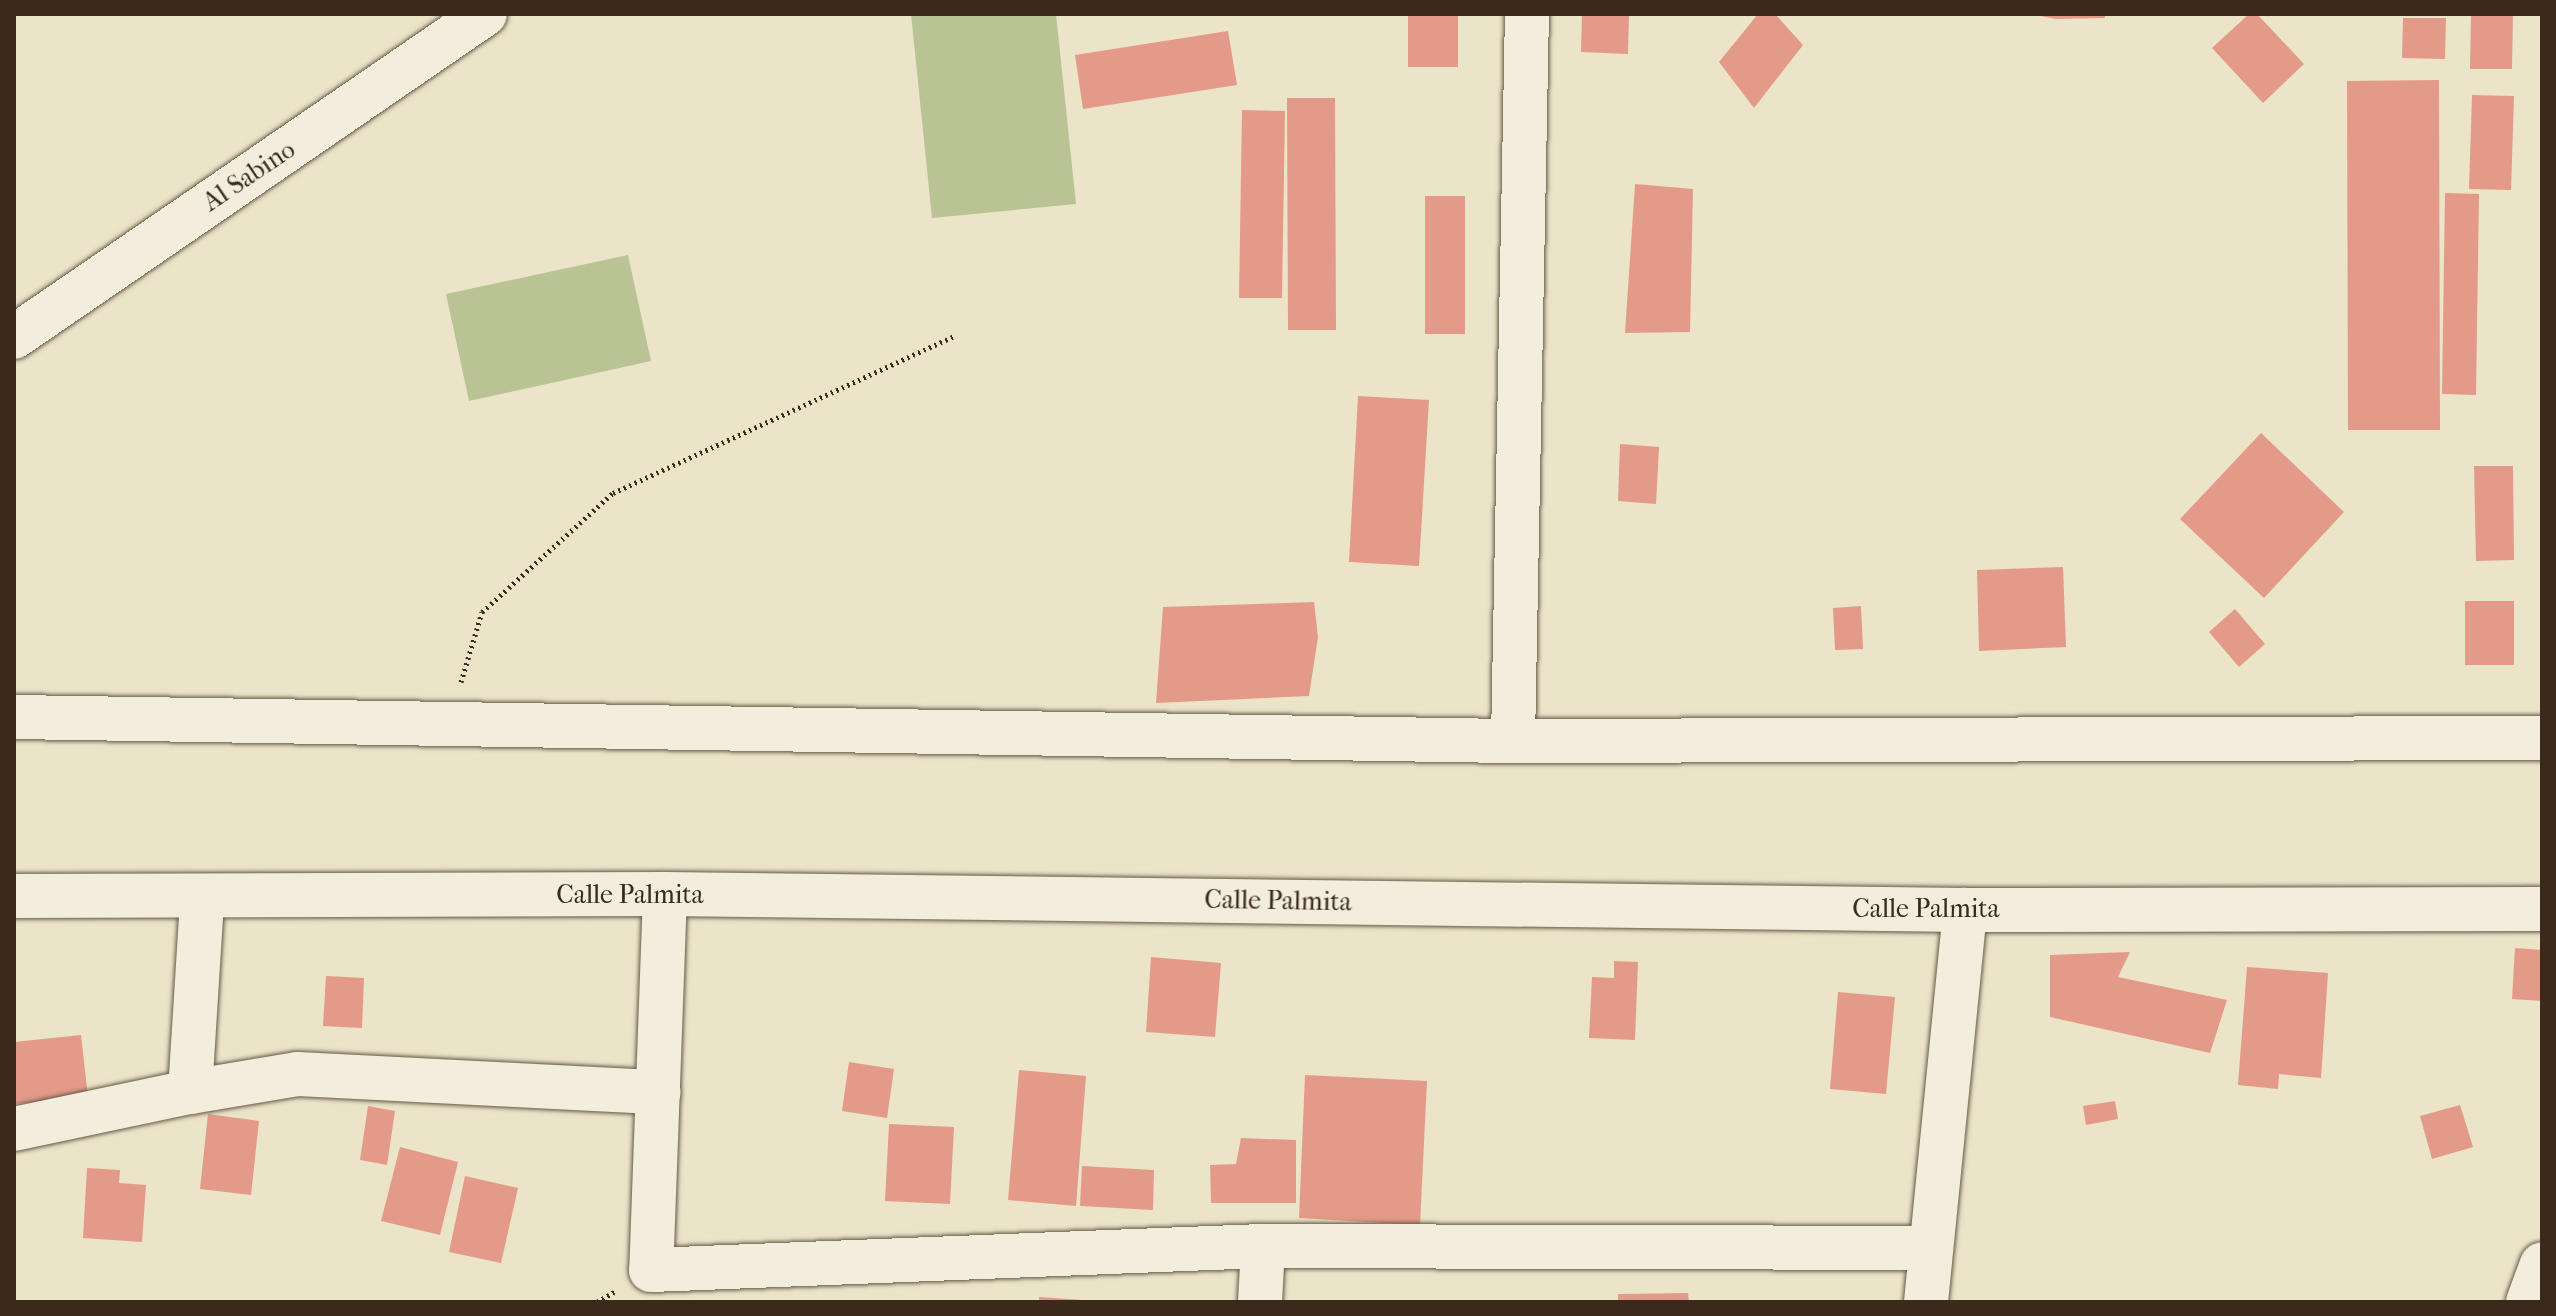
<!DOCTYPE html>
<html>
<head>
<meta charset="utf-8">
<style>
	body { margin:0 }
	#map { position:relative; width:2556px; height:1316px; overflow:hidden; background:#ebe4c9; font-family:"IM FELL French Canon",serif }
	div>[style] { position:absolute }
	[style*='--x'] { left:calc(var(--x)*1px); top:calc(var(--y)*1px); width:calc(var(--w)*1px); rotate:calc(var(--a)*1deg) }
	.green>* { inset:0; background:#bac394 }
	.building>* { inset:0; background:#e49a89 }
	.path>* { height:5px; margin-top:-2.5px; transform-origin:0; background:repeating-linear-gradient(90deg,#3b291b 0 2px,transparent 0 6px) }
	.roads { filter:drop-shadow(0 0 2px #675846) drop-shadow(0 0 2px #675846) }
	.minor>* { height:44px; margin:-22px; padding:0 22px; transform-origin:22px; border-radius:22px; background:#f2eddc }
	span { translate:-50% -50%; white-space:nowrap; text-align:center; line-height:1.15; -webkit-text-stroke:8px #f2eddc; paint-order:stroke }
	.street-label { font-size:26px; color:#3b291b }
	.frame { position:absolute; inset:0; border:16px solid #3b291b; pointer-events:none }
</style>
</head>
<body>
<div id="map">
	<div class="green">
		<i style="clip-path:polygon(911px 14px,1056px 14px,1076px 204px,932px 218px)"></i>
		<i style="clip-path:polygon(628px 255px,651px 361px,469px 401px,446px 294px)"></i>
	</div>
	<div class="building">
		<i style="clip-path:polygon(1408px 14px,1458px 14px,1458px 67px,1408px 67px)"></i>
		<i style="clip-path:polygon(1582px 14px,1629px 14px,1628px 54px,1581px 52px)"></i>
		<i style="clip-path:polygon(1758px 14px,1775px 14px,1803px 45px,1754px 108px,1719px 62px)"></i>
		<i style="clip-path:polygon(2030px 14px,2105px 14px,2105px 18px,2056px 19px)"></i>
		<i style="clip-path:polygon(2249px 14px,2257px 14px,2304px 64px,2263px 103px,2212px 48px)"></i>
		<i style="clip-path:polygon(2471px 14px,2513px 14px,2512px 69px,2470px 69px)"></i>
		<i style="clip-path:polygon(2403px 18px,2446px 18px,2445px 59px,2402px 58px)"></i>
		<i style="clip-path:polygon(1228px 31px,1237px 85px,1083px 109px,1075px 55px)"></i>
		<i style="clip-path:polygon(2439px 80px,2440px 430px,2348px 430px,2347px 81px)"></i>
		<i style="clip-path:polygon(2472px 95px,2514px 96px,2511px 190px,2469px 189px)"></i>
		<i style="clip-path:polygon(1287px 98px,1335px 98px,1336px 330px,1288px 330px)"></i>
		<i style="clip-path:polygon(1242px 110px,1285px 111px,1282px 298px,1239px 298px)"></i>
		<i style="clip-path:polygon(1635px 184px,1693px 189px,1690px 332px,1625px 333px)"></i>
		<i style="clip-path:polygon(2445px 193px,2479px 194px,2476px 395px,2442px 394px)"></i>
		<i style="clip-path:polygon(1425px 196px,1465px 196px,1465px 334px,1425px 334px)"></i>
		<i style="clip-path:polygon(1358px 396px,1429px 400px,1419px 566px,1349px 562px)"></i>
		<i style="clip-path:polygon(2261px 433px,2344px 512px,2264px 598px,2180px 519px)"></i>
		<i style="clip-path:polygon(1620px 444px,1659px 447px,1656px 504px,1618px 501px)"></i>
		<i style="clip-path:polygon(2474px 466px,2513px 466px,2514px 560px,2476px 561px)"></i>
		<i style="clip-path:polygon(2063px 567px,2066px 647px,1979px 651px,1977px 570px)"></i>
		<i style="clip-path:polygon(2465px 601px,2514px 601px,2514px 665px,2465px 665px)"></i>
		<i style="clip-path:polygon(1314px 602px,1318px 637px,1309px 696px,1156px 703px,1163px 607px)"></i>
		<i style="clip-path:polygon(1861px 606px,1863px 649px,1835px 650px,1833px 608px)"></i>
		<i style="clip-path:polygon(2235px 609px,2265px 644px,2239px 667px,2209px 632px)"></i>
		<i style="clip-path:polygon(2515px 948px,2542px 950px,2542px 1001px,2512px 999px)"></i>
		<i style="clip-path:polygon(2130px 952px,2118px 977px,2227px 1000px,2210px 1053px,2050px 1017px,2050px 955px)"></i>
		<i style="clip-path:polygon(1151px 957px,1221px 963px,1215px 1037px,1146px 1032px)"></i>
		<i style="clip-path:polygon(1614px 961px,1638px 962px,1635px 1040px,1589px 1038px,1592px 977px,1614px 978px)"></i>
		<i style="clip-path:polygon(2247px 967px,2328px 973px,2321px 1078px,2279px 1074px,2278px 1089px,2238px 1085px)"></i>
		<i style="clip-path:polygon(326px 976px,364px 978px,362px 1028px,323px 1026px)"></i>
		<i style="clip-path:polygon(1838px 992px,1895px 997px,1886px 1094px,1830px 1089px)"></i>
		<i style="clip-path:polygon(81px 1035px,88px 1097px,14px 1104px,14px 1042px)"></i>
		<i style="clip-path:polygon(849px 1062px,894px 1069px,887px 1118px,842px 1111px)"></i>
		<i style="clip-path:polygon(1019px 1070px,1086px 1076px,1076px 1206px,1008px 1200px)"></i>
		<i style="clip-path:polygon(1305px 1075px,1427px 1081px,1420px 1225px,1299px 1218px)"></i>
		<i style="clip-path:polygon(2115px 1101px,2118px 1119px,2086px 1125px,2083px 1106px)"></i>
		<i style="clip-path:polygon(2460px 1105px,2473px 1147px,2432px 1159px,2420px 1116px)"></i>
		<i style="clip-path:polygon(368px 1106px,395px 1111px,387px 1165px,360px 1160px)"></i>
		<i style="clip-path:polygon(208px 1114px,259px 1121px,251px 1195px,200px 1189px)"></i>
		<i style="clip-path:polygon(889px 1124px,954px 1127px,950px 1204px,885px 1201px)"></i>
		<i style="clip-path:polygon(1241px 1138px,1296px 1140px,1296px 1203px,1211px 1203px,1210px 1165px,1236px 1164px)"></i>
		<i style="clip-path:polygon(400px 1147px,458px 1162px,440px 1235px,381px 1221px)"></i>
		<i style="clip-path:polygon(1082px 1166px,1154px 1170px,1153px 1210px,1080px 1206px)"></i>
		<i style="clip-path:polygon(87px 1168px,120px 1170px,119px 1183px,146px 1185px,142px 1242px,83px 1238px)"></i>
		<i style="clip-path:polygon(465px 1176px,518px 1188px,501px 1263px,449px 1252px)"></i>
		<i style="clip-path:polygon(1688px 1293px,1689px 1302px,1618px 1302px,1618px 1294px)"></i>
		<i style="clip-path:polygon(1039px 1297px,1083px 1300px,1083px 1302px,1039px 1302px)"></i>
	</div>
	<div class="path">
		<i style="--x:461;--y:682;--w:73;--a:-73.3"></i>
		<i style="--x:482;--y:612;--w:177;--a:-42.3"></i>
		<i style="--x:613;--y:493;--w:375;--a:-24.7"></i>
		<i style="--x:597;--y:1302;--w:22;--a:-30"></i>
	</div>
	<div class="roads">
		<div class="minor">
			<i style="--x:14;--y:337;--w:571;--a:-34.44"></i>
			<i style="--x:14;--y:717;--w:1499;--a:0.92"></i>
			<i style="--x:1513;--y:741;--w:1029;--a:-0.17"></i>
			<i style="--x:1513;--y:741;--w:727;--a:-88.9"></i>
			<i style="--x:665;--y:894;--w:376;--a:92.1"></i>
			<i style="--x:651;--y:1270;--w:612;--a:-2.25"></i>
			<i style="--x:1263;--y:1246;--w:665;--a:0.17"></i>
			<i style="--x:14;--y:896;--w:651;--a:-0.18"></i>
			<i style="--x:665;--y:894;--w:1300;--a:0.71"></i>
			<i style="--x:1965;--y:910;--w:577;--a:-0.1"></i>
			<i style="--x:190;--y:1092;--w:109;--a:-9.5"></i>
			<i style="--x:298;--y:1074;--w:361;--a:2.9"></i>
			<i style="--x:14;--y:1129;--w:180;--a:-11.9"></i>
			<i style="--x:190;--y:1092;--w:193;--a:-86.4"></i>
			<i style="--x:1260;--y:1302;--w:56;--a:-86.9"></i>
			<i style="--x:1926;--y:1302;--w:394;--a:-84.3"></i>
			<i style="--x:2528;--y:1302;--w:40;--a:-69.8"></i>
		</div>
	</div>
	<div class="street-label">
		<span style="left:249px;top:176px;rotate:-34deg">Al Sabino</span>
		<span style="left:630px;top:895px">Calle Palmita</span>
		<span style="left:1278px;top:901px;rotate:1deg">Calle Palmita</span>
		<span style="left:1926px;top:909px">Calle Palmita</span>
	</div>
	<div class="frame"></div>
</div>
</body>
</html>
